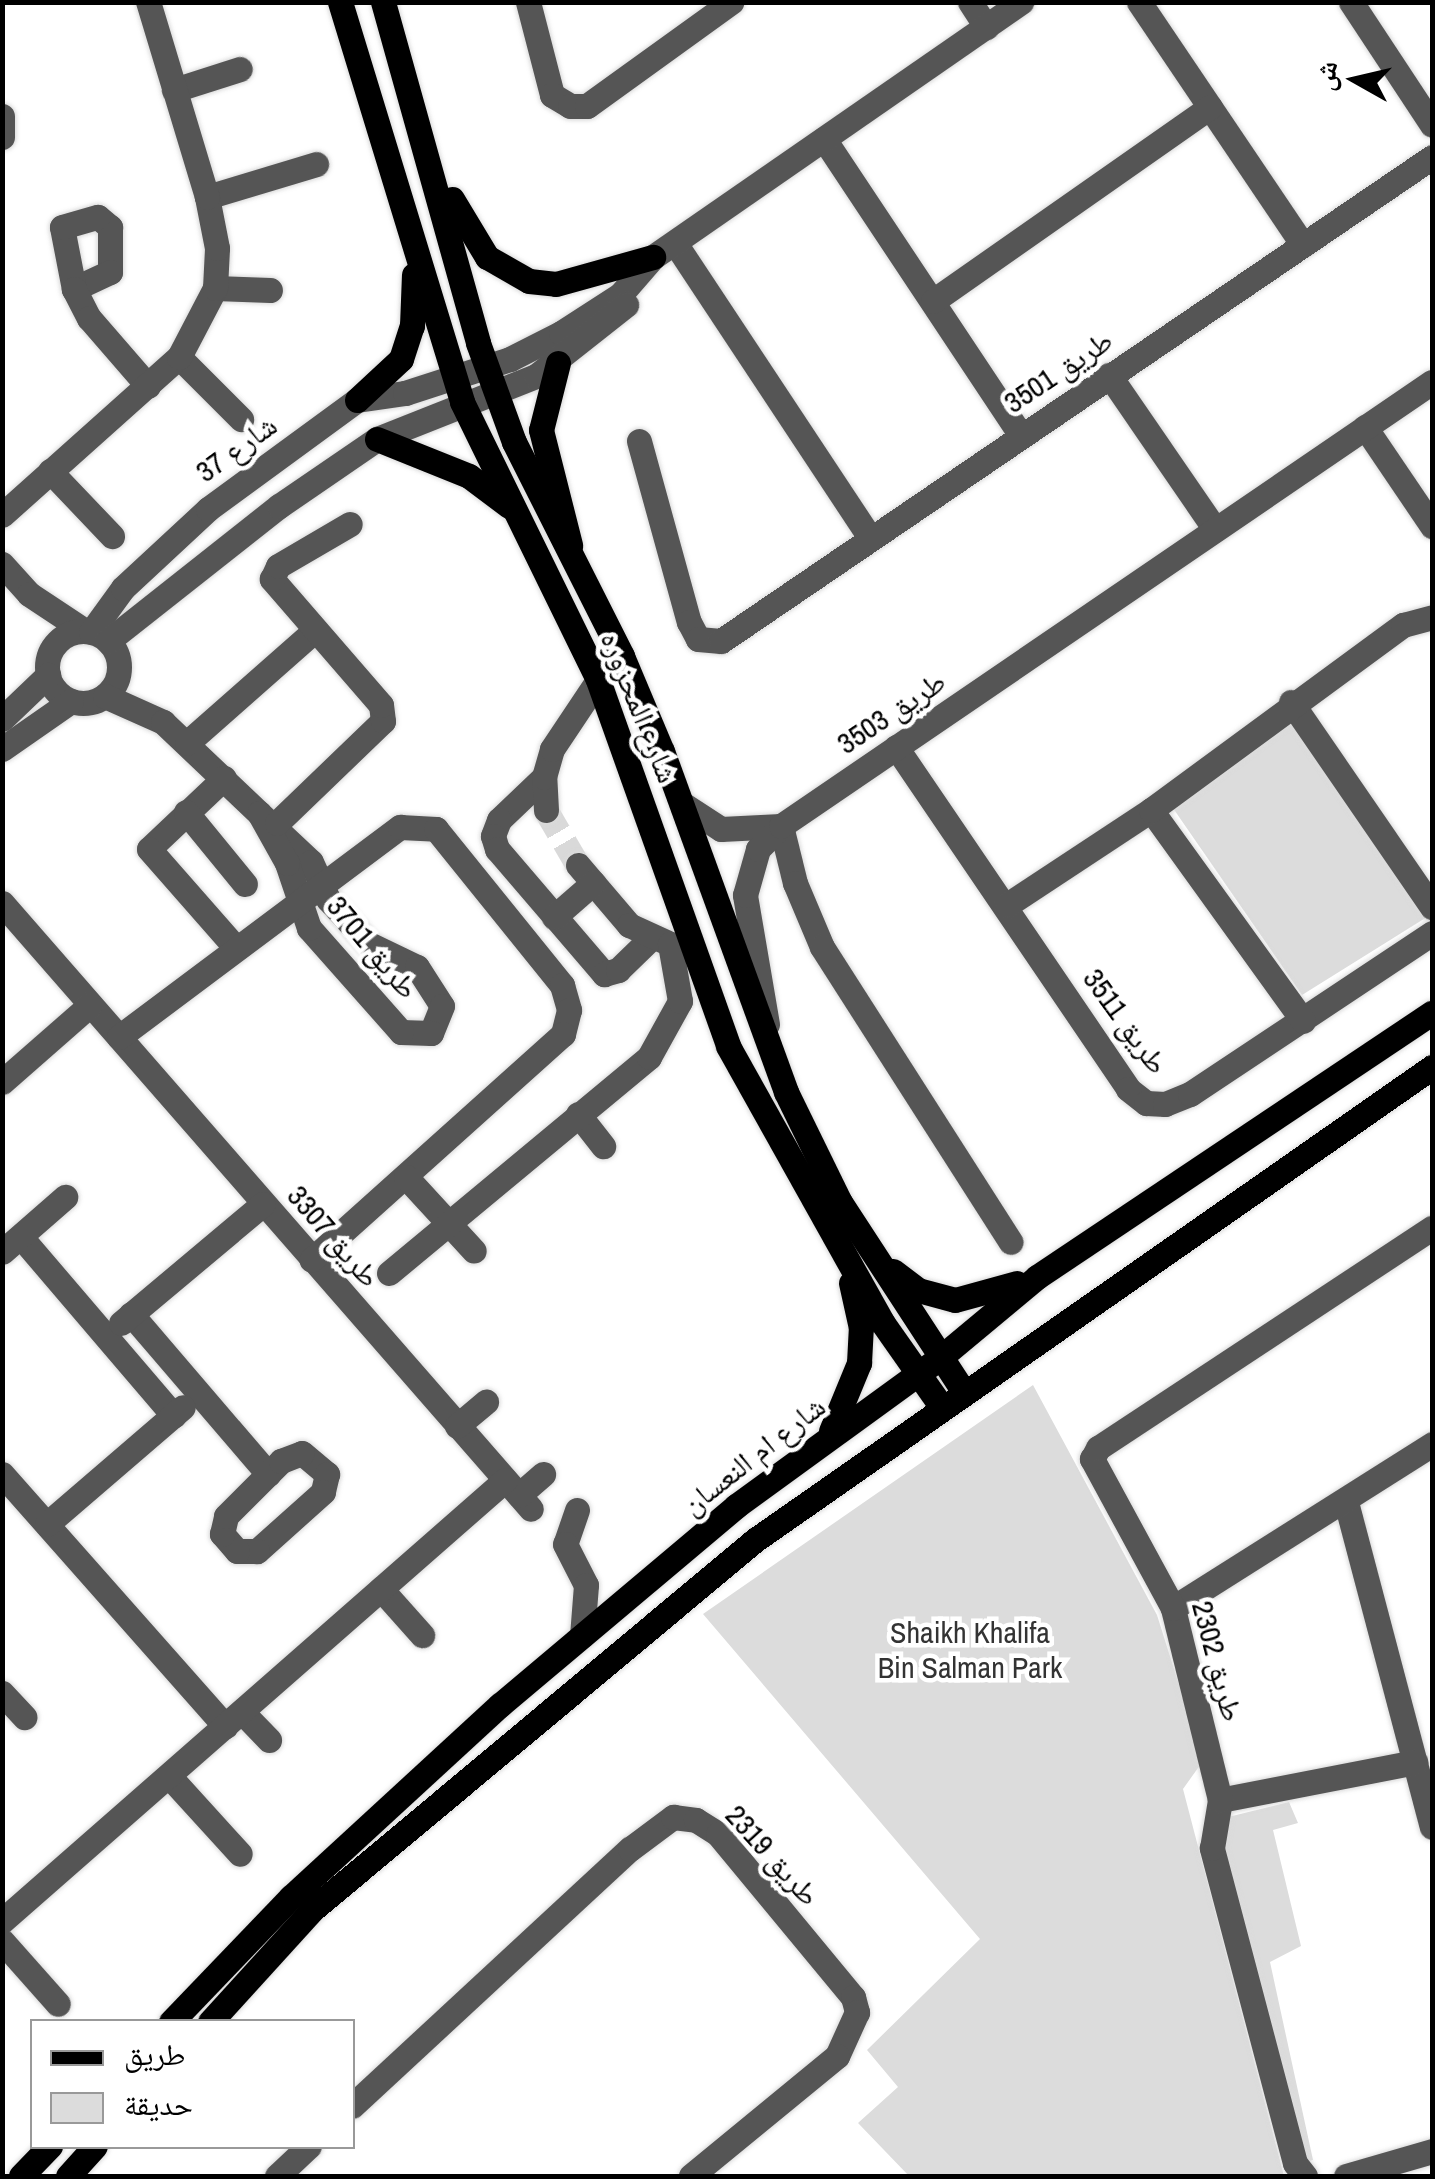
<!DOCTYPE html>
<html>
<head>
<meta charset="utf-8">
<style>
	body { margin:0 }
	#map { position:relative; width:1435px; height:2179px; overflow:hidden; background:#fff; font-family:"Archivo Narrow","Noto Naskh Arabic",sans-serif }
	div>[style] { position:absolute }
	[style*='--x'] { left:calc(var(--x)*1px); top:calc(var(--y)*1px); width:calc(var(--w)*1px); rotate:calc(var(--a)*1deg) }
	.green>* { inset:0; background:#dcdcdc }
	.minor-tunnel>* { height:25px; margin-top:-12.5px; transform-origin:0; background:repeating-linear-gradient(90deg,#d9d9d9 0 25px,transparent 0 37px) }
	.roads { filter:drop-shadow(0 0 2px #dbdbdb) drop-shadow(0 0 2px #dbdbdb) }
	.minor>* { height:25px; margin:-12.5px; padding:0 12.5px; transform-origin:12.5px; border-radius:12.5px; background:#555 }
	.minor>.ring { margin:-12.5px; padding:0; box-sizing:content-box; background:none; border:25px solid #555; border-radius:50% }
	.major>* { height:25px; margin:-12.5px; padding:0 12.5px; transform-origin:12.5px; border-radius:12.5px; background:#000 }
	span { translate:-50% -50%; white-space:nowrap; text-align:center; line-height:1.15; -webkit-text-stroke:9px #fff; paint-order:stroke }
	.street-label { font-size:30px; color:#000 }
	.park-label { font-size:30px; color:#333 }
	.frame { position:absolute; inset:0; border:5px solid #000; pointer-events:none }
	.legend { position:absolute; left:30px; top:2019px; width:325px; height:130px; box-sizing:border-box; background:#fff; border:2px solid #999; margin:0; padding:12px 18px; list-style:none; font-size:30px; color:#000 }
	.legend li { display:flex; align-items:center; gap:20px; height:50px }
	.legend b { width:50px; border:2px solid #999 }
	.north { position:absolute; left:1305px; top:30px; width:100px; height:100px; -webkit-text-stroke:8px #fff; paint-order:stroke; rotate:278deg; font-size:28px; font-weight:700; line-height:40px; text-align:center; color:#000 }
	.north::after { content:''; display:block; margin:auto; width:35px; height:45px; background:#000; clip-path:polygon(50% 0,100% 100%,50% 72%,0 100%) }
</style>
</head>
<body>
<div id="map">
	<div class="green">
		<i style="clip-path:polygon(1286px 714px,1427px 917px,1302px 995px,1166px 798px)"></i>
		<i style="clip-path:polygon(1033px 1385px,1157px 1615px,1203px 1761px,1183px 1789px,1284px 2176px,909px 2176px,858px 2123px,898px 2087px,867px 2050px,980px 1939px,703px 1614px)"></i>
		<i style="clip-path:polygon(1289px 1802px,1298px 1823px,1273px 1830px,1301px 1946px,1270px 1962px,1313px 2160px,1305px 2162px,1218px 1835px,1220px 1819px)"></i>
	</div>
	<div class="minor-tunnel">
		<i style="--x:546;--y:810;--w:64;--a:59.8"></i>
	</div>
	<div class="roads">
		<div class="minor">
			<i style="--x:528;--y:2;--w:96;--a:75.5"></i>
			<i style="--x:552;--y:95;--w:21;--a:31"></i>
			<i style="--x:570;--y:106;--w:17;--a:0"></i>
			<i style="--x:587;--y:106;--w:178;--a:-35.8"></i>
			<i style="--x:970;--y:2;--w:30;--a:57"></i>
			<i style="--x:1139;--y:2;--w:293;--a:56"></i>
			<i style="--x:1351;--y:2;--w:147;--a:56.6"></i>
			<i style="--x:174;--y:90;--w:69;--a:-17.7"></i>
			<i style="--x:2;--y:116;--w:21;--a:90"></i>
			<i style="--x:824;--y:139;--w:356;--a:56.4"></i>
			<i style="--x:207;--y:197;--w:114;--a:-16.8"></i>
			<i style="--x:98;--y:217;--w:16;--a:40"></i>
			<i style="--x:110;--y:227;--w:45;--a:90"></i>
			<i style="--x:110;--y:272;--w:40;--a:155"></i>
			<i style="--x:74;--y:289;--w:63;--a:-101"></i>
			<i style="--x:62;--y:227;--w:37;--a:-16"></i>
			<i style="--x:677;--y:246;--w:350;--a:56.5"></i>
			<i style="--x:215;--y:288;--w:55;--a:2.1"></i>
			<i style="--x:74;--y:289;--w:33;--a:63"></i>
			<i style="--x:89;--y:318;--w:90;--a:49.1"></i>
			<i style="--x:933;--y:301;--w:338;--a:-35"></i>
			<i style="--x:179;--y:357;--w:88;--a:45"></i>
			<i style="--x:1109;--y:375;--w:186;--a:55.5"></i>
			<i style="--x:1365;--y:427;--w:120;--a:55.9"></i>
			<i style="--x:639;--y:441;--w:188;--a:74.6"></i>
			<i style="--x:689;--y:622;--w:19;--a:62"></i>
			<i style="--x:698;--y:639;--w:23;--a:5"></i>
			<i style="--x:721;--y:641;--w:860;--a:-34.24"></i>
			<i style="--x:50;--y:471;--w:90;--a:46.4"></i>
			<i style="--x:2;--y:515;--w:237;--a:-41.8"></i>
			<i style="--x:179;--y:357;--w:78;--a:-62.4"></i>
			<i style="--x:215;--y:288;--w:40;--a:-87.1"></i>
			<i style="--x:217;--y:248;--w:52;--a:-101.1"></i>
			<i style="--x:207;--y:197;--w:204;--a:-106.8"></i>
			<i style="--x:2;--y:564;--w:40;--a:48"></i>
			<i style="--x:29;--y:594;--w:67;--a:33.5"></i>
			<i class="ring" style="left:47px;top:631px;width:47px;height:47px"></i>
			<i style="--x:91;--y:632;--w:54;--a:-54"></i>
			<i style="--x:123;--y:588;--w:116;--a:-42.9"></i>
			<i style="--x:208;--y:509;--w:185;--a:-36.2"></i>
			<i style="--x:357;--y:400;--w:49;--a:-8.3"></i>
			<i style="--x:405;--y:393;--w:110;--a:-17.9"></i>
			<i style="--x:510;--y:359;--w:57;--a:-27"></i>
			<i style="--x:561;--y:333;--w:70;--a:-32.8"></i>
			<i style="--x:620;--y:295;--w:50;--a:-49"></i>
			<i style="--x:653;--y:257;--w:448;--a:-34.7"></i>
			<i style="--x:108;--y:641;--w:218;--a:-38.3"></i>
			<i style="--x:279;--y:506;--w:119;--a:-34.4"></i>
			<i style="--x:377;--y:439;--w:171;--a:-21.6"></i>
			<i style="--x:536;--y:376;--w:115;--a:-38.3"></i>
			<i style="--x:105;--y:696;--w:64;--a:24.1"></i>
			<i style="--x:163;--y:722;--w:132;--a:43.5"></i>
			<i style="--x:1291;--y:702;--w:249;--a:55.5"></i>
			<i style="--x:2;--y:719;--w:64;--a:-43.7"></i>
			<i style="--x:187;--y:743;--w:171;--a:-41.4"></i>
			<i style="--x:896;--y:747;--w:413;--a:55.8"></i>
			<i style="--x:1128;--y:1089;--w:23;--a:38"></i>
			<i style="--x:1146;--y:1103;--w:19;--a:3"></i>
			<i style="--x:1165;--y:1104;--w:27;--a:-22"></i>
			<i style="--x:1190;--y:1094;--w:291;--a:-33.6"></i>
			<i style="--x:2;--y:749;--w:84;--a:-34.8"></i>
			<i style="--x:544;--y:777;--w:62;--a:136.3"></i>
			<i style="--x:499;--y:820;--w:17;--a:111"></i>
			<i style="--x:493;--y:836;--w:14;--a:73"></i>
			<i style="--x:497;--y:849;--w:165;--a:49.4"></i>
			<i style="--x:604;--y:974;--w:15;--a:-16"></i>
			<i style="--x:618;--y:970;--w:47;--a:-44.1"></i>
			<i style="--x:224;--y:778;--w:103;--a:136.6"></i>
			<i style="--x:149;--y:849;--w:132;--a:48.7"></i>
			<i style="--x:684;--y:805;--w:44;--a:33"></i>
			<i style="--x:721;--y:829;--w:60;--a:-2.9"></i>
			<i style="--x:546;--y:810;--w:33;--a:-93"></i>
			<i style="--x:544;--y:777;--w:29;--a:-74"></i>
			<i style="--x:552;--y:749;--w:83;--a:-56.3"></i>
			<i style="--x:1151;--y:810;--w:260;--a:54.2"></i>
			<i style="--x:186;--y:812;--w:93;--a:50.7"></i>
			<i style="--x:259;--y:813;--w:71;--a:43.3"></i>
			<i style="--x:311;--y:862;--w:41;--a:65.3"></i>
			<i style="--x:328;--y:899;--w:61;--a:47.7"></i>
			<i style="--x:369;--y:944;--w:53;--a:25.6"></i>
			<i style="--x:417;--y:967;--w:46;--a:57.3"></i>
			<i style="--x:442;--y:1006;--w:29;--a:112"></i>
			<i style="--x:431;--y:1033;--w:30;--a:-178"></i>
			<i style="--x:401;--y:1032;--w:139;--a:-131.5"></i>
			<i style="--x:309;--y:928;--w:69;--a:-108.7"></i>
			<i style="--x:287;--y:863;--w:57;--a:-119.2"></i>
			<i style="--x:277;--y:823;--w:147;--a:-43.9"></i>
			<i style="--x:383;--y:721;--w:16;--a:-97"></i>
			<i style="--x:381;--y:705;--w:167;--a:-130.9"></i>
			<i style="--x:272;--y:579;--w:14;--a:-65"></i>
			<i style="--x:278;--y:566;--w:83;--a:-30.3"></i>
			<i style="--x:781;--y:826;--w:59;--a:76.2"></i>
			<i style="--x:795;--y:883;--w:69;--a:67.1"></i>
			<i style="--x:822;--y:947;--w:350;--a:57.4"></i>
			<i style="--x:578;--y:865;--w:79;--a:49.6"></i>
			<i style="--x:629;--y:925;--w:41;--a:24.7"></i>
			<i style="--x:2;--y:903;--w:804;--a:48.88"></i>
			<i style="--x:1007;--y:905;--w:173;--a:-33.4"></i>
			<i style="--x:1151;--y:810;--w:313;--a:-36.3"></i>
			<i style="--x:1403;--y:625;--w:30;--a:-15"></i>
			<i style="--x:554;--y:917;--w:52;--a:-41.1"></i>
			<i style="--x:767;--y:1024;--w:131;--a:-99.7"></i>
			<i style="--x:745;--y:895;--w:48;--a:-74.2"></i>
			<i style="--x:758;--y:849;--w:33;--a:-45"></i>
			<i style="--x:781;--y:826;--w:788;--a:-34.3"></i>
			<i style="--x:119;--y:1037;--w:351;--a:-36.8"></i>
			<i style="--x:400;--y:827;--w:36;--a:3"></i>
			<i style="--x:436;--y:829;--w:201;--a:51.1"></i>
			<i style="--x:562;--y:985;--w:26;--a:74"></i>
			<i style="--x:569;--y:1010;--w:25;--a:104"></i>
			<i style="--x:563;--y:1034;--w:338;--a:138.1"></i>
			<i style="--x:2;--y:1082;--w:117;--a:-41.2"></i>
			<i style="--x:578;--y:1114;--w:41;--a:52"></i>
			<i style="--x:406;--y:1177;--w:100;--a:47.4"></i>
			<i style="--x:21;--y:1237;--w:235;--a:49.5"></i>
			<i style="--x:2;--y:1252;--w:84;--a:-41.1"></i>
			<i style="--x:389;--y:1273;--w:338;--a:-39.7"></i>
			<i style="--x:649;--y:1057;--w:64;--a:-61"></i>
			<i style="--x:680;--y:1001;--w:58;--a:-100"></i>
			<i style="--x:131;--y:1314;--w:211;--a:49.4"></i>
			<i style="--x:121;--y:1323;--w:185;--a:-40"></i>
			<i style="--x:457;--y:1426;--w:38;--a:-40"></i>
			<i style="--x:302;--y:1453;--w:33;--a:40"></i>
			<i style="--x:327;--y:1474;--w:18;--a:103"></i>
			<i style="--x:323;--y:1492;--w:89;--a:138.2"></i>
			<i style="--x:257;--y:1551;--w:20;--a:180"></i>
			<i style="--x:237;--y:1551;--w:23;--a:-131"></i>
			<i style="--x:222;--y:1534;--w:18;--a:-77"></i>
			<i style="--x:226;--y:1516;--w:78;--a:-45"></i>
			<i style="--x:281;--y:1461;--w:22;--a:-21"></i>
			<i style="--x:2;--y:1474;--w:337;--a:48.5"></i>
			<i style="--x:519;--y:1495;--w:32;--a:-41"></i>
			<i style="--x:1346;--y:1502;--w:336;--a:75.2"></i>
			<i style="--x:577;--y:1510;--w:36;--a:109"></i>
			<i style="--x:565;--y:1544;--w:46;--a:62.9"></i>
			<i style="--x:586;--y:1585;--w:51;--a:94.5"></i>
			<i style="--x:47;--y:1524;--w:179;--a:-40.7"></i>
			<i style="--x:381;--y:1589;--w:62;--a:48.3"></i>
			<i style="--x:1173;--y:1608;--w:307;--a:-32.3"></i>
			<i style="--x:2;--y:1693;--w:33;--a:47"></i>
			<i style="--x:242;--y:1712;--w:39;--a:46"></i>
			<i style="--x:169;--y:1776;--w:105;--a:47.7"></i>
			<i style="--x:1220;--y:1800;--w:199;--a:-11"></i>
			<i style="--x:2;--y:1921;--w:669;--a:-41.24"></i>
			<i style="--x:2;--y:1941;--w:84;--a:48.4"></i>
			<i style="--x:352;--y:2106;--w:379;--a:-42.8"></i>
			<i style="--x:630;--y:1849;--w:54;--a:-36.7"></i>
			<i style="--x:673;--y:1817;--w:23;--a:7"></i>
			<i style="--x:696;--y:1820;--w:26;--a:32"></i>
			<i style="--x:718;--y:1834;--w:212;--a:50.4"></i>
			<i style="--x:853;--y:1997;--w:16;--a:75"></i>
			<i style="--x:857;--y:2012;--w:48;--a:114.4"></i>
			<i style="--x:837;--y:2056;--w:189;--a:140.6"></i>
			<i style="--x:277;--y:2176;--w:44;--a:-43.2"></i>
			<i style="--x:1305;--y:2176;--w:16;--a:-128"></i>
			<i style="--x:1295;--y:2163;--w:326;--a:-104.8"></i>
			<i style="--x:1212;--y:1848;--w:49;--a:-80.5"></i>
			<i style="--x:1220;--y:1800;--w:198;--a:-103.8"></i>
			<i style="--x:1173;--y:1608;--w:170;--a:-118.5"></i>
			<i style="--x:1092;--y:1459;--w:13;--a:-61"></i>
			<i style="--x:1098;--y:1448;--w:400;--a:-33.4"></i>
			<i style="--x:1346;--y:2176;--w:90;--a:-16.2"></i>
		</div>
		<div class="major">
			<i style="--x:340;--y:2;--w:418;--a:73"></i>
			<i style="--x:462;--y:402;--w:309;--a:63.9"></i>
			<i style="--x:598;--y:680;--w:388;--a:70.4"></i>
			<i style="--x:728;--y:1046;--w:316;--a:60.8"></i>
			<i style="--x:882;--y:1322;--w:103;--a:54.9"></i>
			<i style="--x:383;--y:2;--w:354;--a:74.4"></i>
			<i style="--x:478;--y:343;--w:105;--a:70"></i>
			<i style="--x:514;--y:442;--w:240;--a:63.2"></i>
			<i style="--x:622;--y:656;--w:103;--a:67.2"></i>
			<i style="--x:662;--y:751;--w:363;--a:70"></i>
			<i style="--x:786;--y:1092;--w:123;--a:63.9"></i>
			<i style="--x:840;--y:1202;--w:225;--a:56.9"></i>
			<i style="--x:452;--y:199;--w:68;--a:58.9"></i>
			<i style="--x:487;--y:257;--w:48;--a:29.7"></i>
			<i style="--x:529;--y:281;--w:27;--a:6"></i>
			<i style="--x:556;--y:284;--w:101;--a:-15.6"></i>
			<i style="--x:558;--y:363;--w:69;--a:104.2"></i>
			<i style="--x:541;--y:430;--w:119;--a:75.8"></i>
			<i style="--x:357;--y:400;--w:60;--a:-43"></i>
			<i style="--x:401;--y:359;--w:35;--a:-72"></i>
			<i style="--x:412;--y:326;--w:51;--a:-87.8"></i>
			<i style="--x:377;--y:439;--w:99;--a:21.9"></i>
			<i style="--x:469;--y:476;--w:50;--a:36.9"></i>
			<i style="--x:893;--y:1271;--w:31;--a:37"></i>
			<i style="--x:918;--y:1290;--w:38;--a:15"></i>
			<i style="--x:955;--y:1300;--w:64;--a:-15.3"></i>
			<i style="--x:831;--y:1431;--w:74;--a:-67.6"></i>
			<i style="--x:859;--y:1363;--w:35;--a:-87"></i>
			<i style="--x:861;--y:1328;--w:46;--a:-102.5"></i>
			<i style="--x:171;--y:2022;--w:173;--a:-46.2"></i>
			<i style="--x:291;--y:1897;--w:284;--a:-42.6"></i>
			<i style="--x:500;--y:1705;--w:309;--a:-40.1"></i>
			<i style="--x:736;--y:1506;--w:253;--a:-36"></i>
			<i style="--x:941;--y:1357;--w:125;--a:-39.8"></i>
			<i style="--x:1037;--y:1277;--w:475;--a:-33.8"></i>
			<i style="--x:210;--y:2022;--w:153;--a:-47.7"></i>
			<i style="--x:313;--y:1909;--w:576;--a:-39.86"></i>
			<i style="--x:755;--y:1540;--w:826;--a:-34.94"></i>
			<i style="--x:21;--y:2176;--w:42;--a:-46"></i>
			<i style="--x:68;--y:2176;--w:40;--a:-48"></i>
		</div>
	</div>
	<div class="street-label">
		<span style="left:1058px;top:371px;rotate:-34deg">طريق 3501</span>
		<span style="left:236px;top:448px;rotate:-36deg">شارع 37</span>
		<span style="left:640px;top:707px;rotate:68deg">شارع المحزوره</span>
		<span style="left:891px;top:712px;rotate:-34deg">طريق 3503</span>
		<span style="left:373px;top:947px;rotate:50deg">طريق 3701</span>
		<span style="left:1126px;top:1021px;rotate:54deg">طريق 3511</span>
		<span style="left:334px;top:1236px;rotate:49deg">طريق 3307</span>
		<span style="left:753px;top:1455px;rotate:-38deg">شارع ام النعسان</span>
		<span style="left:1218px;top:1661px;rotate:75deg">طريق 2302</span>
		<span style="left:773px;top:1855px;rotate:48deg">طريق 2319</span>
	</div>
	<div class="park-label">
		<span style="left:970px;top:1649px">Shaikh Khalifa<br>Bin Salman Park</span>
	</div>
	<div class="frame"></div>
	<ul class="legend">
	<li><b style="height:12px;background:#000"></b>طريق</li>
	<li><b style="height:28px;background:#dcdcdc"></b>حديقة</li>
	</ul>
	<div class="north">ش</div>
</div>
</body>
</html>
